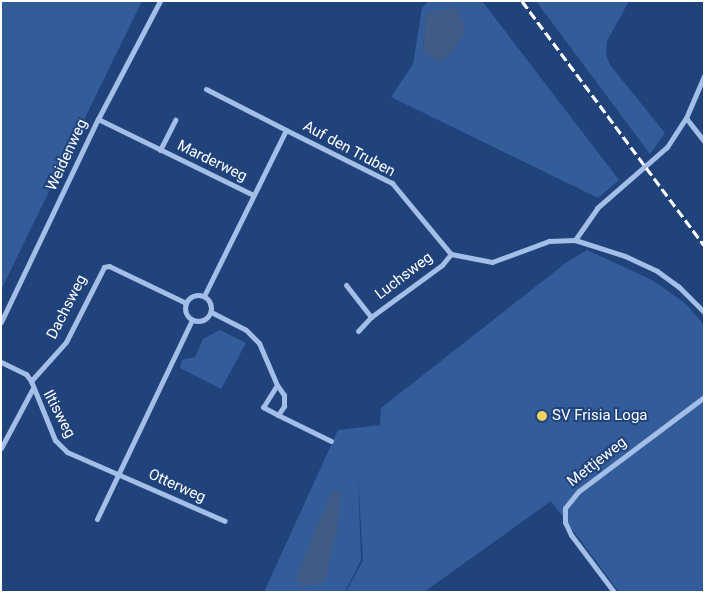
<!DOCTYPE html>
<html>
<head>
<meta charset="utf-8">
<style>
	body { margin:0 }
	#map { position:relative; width:705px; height:593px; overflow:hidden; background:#20437c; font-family:Roboto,sans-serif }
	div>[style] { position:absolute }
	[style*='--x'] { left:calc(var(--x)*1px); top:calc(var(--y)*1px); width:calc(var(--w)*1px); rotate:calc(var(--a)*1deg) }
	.green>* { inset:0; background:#335c9b }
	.water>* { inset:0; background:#405b85 }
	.minor>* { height:5px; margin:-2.5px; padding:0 2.5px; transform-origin:2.5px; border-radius:2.5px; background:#a3bee7 }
	.minor>.ring { margin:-2.5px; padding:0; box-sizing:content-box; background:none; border:5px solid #a3bee7; border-radius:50% }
	.rail>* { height:3px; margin-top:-1.5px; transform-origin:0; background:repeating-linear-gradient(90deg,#fff 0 9px,transparent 0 13px) }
	.dots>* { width:14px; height:14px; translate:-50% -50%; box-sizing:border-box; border:2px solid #20437c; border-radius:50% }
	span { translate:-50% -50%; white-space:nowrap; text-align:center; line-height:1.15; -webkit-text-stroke:4px #20437c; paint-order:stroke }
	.street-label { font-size:15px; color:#fff }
	.poi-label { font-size:15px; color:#fff }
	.left { translate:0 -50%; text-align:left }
	.frame { position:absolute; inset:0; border:2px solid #fff; pointer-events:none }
</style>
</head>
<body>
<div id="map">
	<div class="green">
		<i style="clip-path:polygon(1px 1px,142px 1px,1px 290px)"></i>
		<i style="clip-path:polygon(evenodd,428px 1px,482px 1px,619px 180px,598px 198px,391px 97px,413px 64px,422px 8px,428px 1px,455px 7px,463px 35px,450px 55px,437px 62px,423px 51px,426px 15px,455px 7px)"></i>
		<i style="clip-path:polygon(536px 1px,629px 1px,607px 41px,606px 54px,610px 65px,665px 133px,650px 154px)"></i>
		<i style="clip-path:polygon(587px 250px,652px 280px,685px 303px,704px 325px,704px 592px,619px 592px,551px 501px,424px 592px,346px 592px,363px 560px,358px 477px,361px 560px,345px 592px,264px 592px,338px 430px,380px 425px,381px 408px,567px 262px)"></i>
		<i style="clip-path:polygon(220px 330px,246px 343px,221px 389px,180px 368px,182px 360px,195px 357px,203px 339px)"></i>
	</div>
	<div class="water">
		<i style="clip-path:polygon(455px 7px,464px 23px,463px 35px,450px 55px,437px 62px,423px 51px,426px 14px)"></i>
		<i style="clip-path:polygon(341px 492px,337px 531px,325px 582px,301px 587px,296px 577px,331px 493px)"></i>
	</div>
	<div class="minor">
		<i style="--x:206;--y:89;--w:90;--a:27.1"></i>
		<i style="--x:686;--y:118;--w:29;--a:52"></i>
		<i style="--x:98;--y:119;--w:173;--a:26.1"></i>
		<i style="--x:160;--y:150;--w:34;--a:-63"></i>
		<i style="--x:575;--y:240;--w:39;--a:-55"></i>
		<i style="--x:597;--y:208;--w:93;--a:-41.1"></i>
		<i style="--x:667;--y:147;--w:35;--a:-57"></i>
		<i style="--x:686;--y:118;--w:46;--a:-66.8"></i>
		<i style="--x:346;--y:285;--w:41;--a:52"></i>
		<i style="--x:371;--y:317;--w:88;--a:-36.2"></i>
		<i style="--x:442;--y:265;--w:14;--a:-51"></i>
		<i class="ring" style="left:185px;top:295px;width:21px;height:21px"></i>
		<i style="--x:204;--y:296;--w:185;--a:-63.7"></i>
		<i style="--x:286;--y:130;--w:119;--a:26.6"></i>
		<i style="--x:392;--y:183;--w:92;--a:50.3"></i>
		<i style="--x:451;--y:254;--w:42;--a:11"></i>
		<i style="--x:492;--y:262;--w:61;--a:-20.2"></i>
		<i style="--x:549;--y:241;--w:26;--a:-2"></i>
		<i style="--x:575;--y:240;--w:52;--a:17.7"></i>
		<i style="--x:625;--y:256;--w:35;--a:25"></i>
		<i style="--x:657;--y:271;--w:27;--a:36"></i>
		<i style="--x:679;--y:287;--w:35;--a:45"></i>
		<i style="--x:211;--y:312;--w:39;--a:27"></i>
		<i style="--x:246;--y:330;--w:18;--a:45"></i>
		<i style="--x:259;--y:343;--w:46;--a:66.8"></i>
		<i style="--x:277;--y:385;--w:26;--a:122"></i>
		<i style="--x:263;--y:407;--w:17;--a:28"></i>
		<i style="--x:278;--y:415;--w:11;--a:-56"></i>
		<i style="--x:284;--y:406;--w:11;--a:-90"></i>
		<i style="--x:284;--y:395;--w:12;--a:-125"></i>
		<i style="--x:1;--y:322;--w:225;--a:-64.5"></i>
		<i style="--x:98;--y:119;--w:133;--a:-62.3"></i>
		<i style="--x:358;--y:331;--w:19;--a:-47"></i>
		<i style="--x:1;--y:362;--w:28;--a:26"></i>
		<i style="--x:26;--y:374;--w:9;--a:54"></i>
		<i style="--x:31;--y:381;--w:64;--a:67.9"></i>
		<i style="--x:55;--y:440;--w:17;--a:45"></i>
		<i style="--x:67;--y:452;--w:172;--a:23.6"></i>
		<i style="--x:31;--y:381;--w:52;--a:-48.1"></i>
		<i style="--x:66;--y:342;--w:84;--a:-63.1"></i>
		<i style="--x:104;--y:267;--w:5;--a:-11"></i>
		<i style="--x:109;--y:266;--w:85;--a:25.7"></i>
		<i style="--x:278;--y:415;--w:59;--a:26.1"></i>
		<i style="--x:1;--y:448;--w:66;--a:-61.9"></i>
		<i style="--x:97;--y:519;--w:221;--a:-64.5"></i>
		<i style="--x:614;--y:592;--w:71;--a:-127"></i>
		<i style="--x:571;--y:535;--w:14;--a:-115"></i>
		<i style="--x:565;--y:522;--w:14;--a:-90"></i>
		<i style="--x:565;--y:508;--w:22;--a:-51"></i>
		<i style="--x:579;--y:491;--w:156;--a:-36.9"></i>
	</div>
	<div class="rail">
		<i style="--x:522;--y:1;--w:304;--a:53.3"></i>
	</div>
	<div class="dots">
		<i style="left:542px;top:416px;background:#f4d263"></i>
	</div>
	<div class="street-label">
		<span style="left:349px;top:149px;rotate:28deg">Auf den Truben</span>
		<span style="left:67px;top:155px;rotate:-65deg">Weidenweg</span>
		<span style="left:212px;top:161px;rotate:26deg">Marderweg</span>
		<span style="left:404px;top:276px;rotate:-37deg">Luchsweg</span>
		<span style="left:67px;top:307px;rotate:-63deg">Dachsweg</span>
		<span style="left:59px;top:414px;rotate:62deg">Iltisweg</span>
		<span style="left:597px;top:462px;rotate:-38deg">Mettjeweg</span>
		<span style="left:177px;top:486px;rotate:24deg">Otterweg</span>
	</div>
	<div class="poi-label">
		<span class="left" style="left:552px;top:416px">SV Frisia Loga</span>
	</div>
	<div class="frame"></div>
</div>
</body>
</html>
